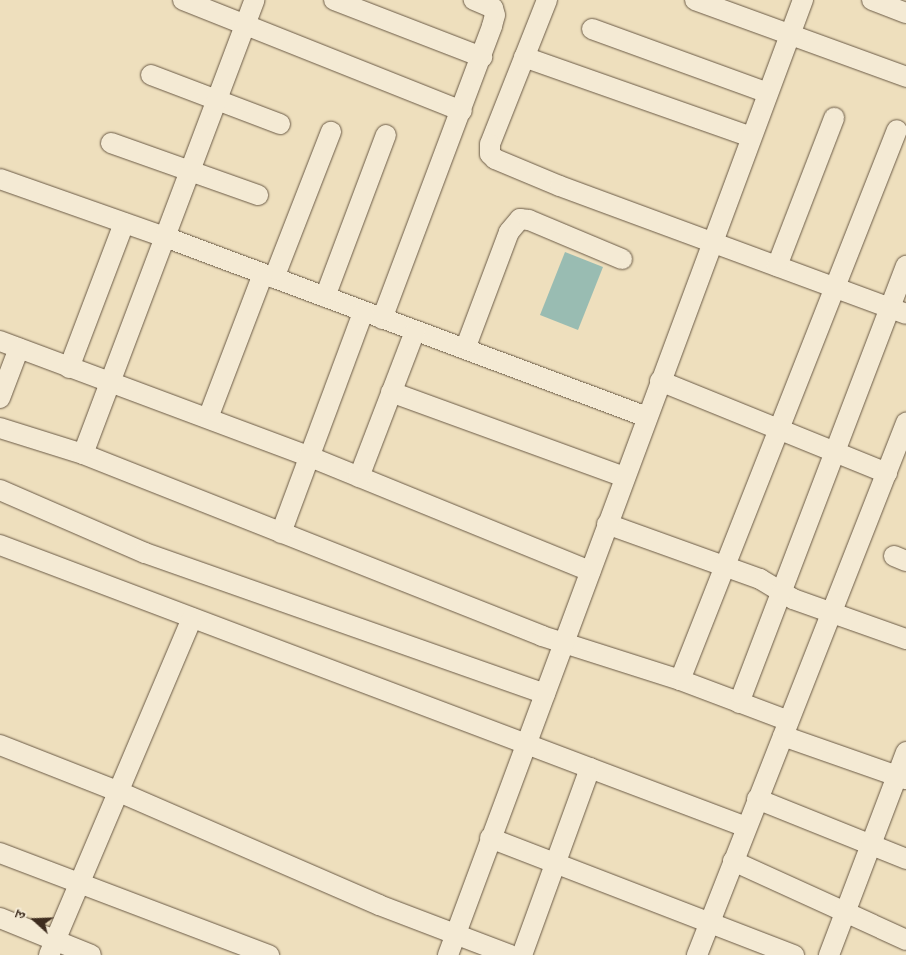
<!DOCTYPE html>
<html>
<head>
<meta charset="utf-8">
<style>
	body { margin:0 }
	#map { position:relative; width:906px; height:955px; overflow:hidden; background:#eedfbd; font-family:"Libre Bodoni","Noto Serif Devanagari",serif }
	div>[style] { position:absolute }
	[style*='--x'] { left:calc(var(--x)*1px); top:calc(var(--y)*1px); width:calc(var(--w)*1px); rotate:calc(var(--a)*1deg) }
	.water>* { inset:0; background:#99bcb2 }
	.roads { filter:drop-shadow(0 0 1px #6a5a46) drop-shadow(0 0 1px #6a5a46) }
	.minor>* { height:20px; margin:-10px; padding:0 10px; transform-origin:10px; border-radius:10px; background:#f4ead4 }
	span { translate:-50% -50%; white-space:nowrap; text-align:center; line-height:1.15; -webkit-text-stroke:4px #f4ead4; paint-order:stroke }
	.north { position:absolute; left:10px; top:895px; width:50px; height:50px; -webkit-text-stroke:4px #f4ead4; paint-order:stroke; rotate:290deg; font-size:14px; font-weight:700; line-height:20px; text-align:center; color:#3e2d1f }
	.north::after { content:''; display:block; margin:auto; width:18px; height:22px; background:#3e2d1f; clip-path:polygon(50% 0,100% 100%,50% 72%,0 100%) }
</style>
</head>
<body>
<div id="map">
	<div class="water">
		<i style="clip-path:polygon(565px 252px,603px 267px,578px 330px,540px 315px)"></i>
	</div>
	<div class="roads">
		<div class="minor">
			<i style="--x:183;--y:0;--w:300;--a:21.7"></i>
			<i style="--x:334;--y:0;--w:159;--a:21.1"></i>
			<i style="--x:547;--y:0;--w:155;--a:111.6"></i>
			<i style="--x:490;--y:144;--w:10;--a:90"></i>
			<i style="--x:490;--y:154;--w:7;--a:45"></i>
			<i style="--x:495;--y:159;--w:70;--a:22.6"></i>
			<i style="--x:560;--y:186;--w:369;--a:20.3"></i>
			<i style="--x:695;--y:0;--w:225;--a:20"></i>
			<i style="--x:872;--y:0;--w:36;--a:21"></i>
			<i style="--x:592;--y:29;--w:187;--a:20"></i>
			<i style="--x:524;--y:57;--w:241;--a:19.4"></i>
			<i style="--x:151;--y:75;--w:138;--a:20.8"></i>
			<i style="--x:111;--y:143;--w:156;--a:19.5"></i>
			<i style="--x:0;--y:179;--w:175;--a:19.4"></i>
			<i style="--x:165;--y:237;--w:515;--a:20.48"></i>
			<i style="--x:777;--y:266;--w:159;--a:-68.9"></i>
			<i style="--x:274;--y:278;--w:157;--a:-68.7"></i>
			<i style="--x:325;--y:297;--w:173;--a:-69.4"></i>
			<i style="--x:382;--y:319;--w:313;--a:-69.4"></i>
			<i style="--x:492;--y:26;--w:11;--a:-75"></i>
			<i style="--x:495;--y:15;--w:7;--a:-106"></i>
			<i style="--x:493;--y:8;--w:21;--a:-157"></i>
			<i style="--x:0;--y:341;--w:329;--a:20.5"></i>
			<i style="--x:308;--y:456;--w:305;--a:22.2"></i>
			<i style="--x:465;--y:349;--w:125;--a:-69.4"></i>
			<i style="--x:509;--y:232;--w:17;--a:-50"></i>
			<i style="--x:520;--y:219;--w:9;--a:6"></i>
			<i style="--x:529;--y:220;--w:101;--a:22.8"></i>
			<i style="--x:69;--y:368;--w:155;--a:-69.2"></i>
			<i style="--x:660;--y:381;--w:245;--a:22.1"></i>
			<i style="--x:391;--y:392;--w:248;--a:20"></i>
			<i style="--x:0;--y:398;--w:53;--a:-69.2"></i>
			<i style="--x:208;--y:418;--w:154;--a:-69.1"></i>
			<i style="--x:0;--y:428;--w:87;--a:17.4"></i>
			<i style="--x:83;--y:454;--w:485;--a:-69.3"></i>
			<i style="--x:83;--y:454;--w:494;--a:21.6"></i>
			<i style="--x:542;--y:636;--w:145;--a:17.7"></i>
			<i style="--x:680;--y:680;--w:116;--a:20.6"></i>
			<i style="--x:359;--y:477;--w:156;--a:-69"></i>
			<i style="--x:0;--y:490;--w:158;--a:23.5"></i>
			<i style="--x:145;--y:553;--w:424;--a:19.4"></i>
			<i style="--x:607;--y:524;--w:163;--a:19.8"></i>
			<i style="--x:760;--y:579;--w:39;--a:31"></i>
			<i style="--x:793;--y:599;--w:120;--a:19.5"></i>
			<i style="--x:281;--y:533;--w:236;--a:-69.6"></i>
			<i style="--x:0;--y:545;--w:798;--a:20.71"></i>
			<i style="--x:894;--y:556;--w:13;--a:23"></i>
			<i style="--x:680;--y:680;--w:591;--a:-68.47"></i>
			<i style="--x:739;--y:703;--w:468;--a:-69.1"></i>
			<i style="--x:783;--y:736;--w:130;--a:19.3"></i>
			<i style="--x:0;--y:745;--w:126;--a:21.5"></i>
			<i style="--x:117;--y:791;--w:286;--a:23.5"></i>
			<i style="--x:379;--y:905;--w:140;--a:20.9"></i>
			<i style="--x:757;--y:799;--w:161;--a:21.9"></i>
			<i style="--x:490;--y:838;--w:326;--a:21.1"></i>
			<i style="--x:0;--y:853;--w:288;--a:20.8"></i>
			<i style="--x:733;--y:861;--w:190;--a:24.5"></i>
			<i style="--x:0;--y:918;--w:98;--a:22.1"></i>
			<i style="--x:49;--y:955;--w:366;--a:-67"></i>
			<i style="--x:448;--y:955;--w:1019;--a:-69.61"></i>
			<i style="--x:522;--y:955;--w:199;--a:-70"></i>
			<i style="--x:697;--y:955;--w:572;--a:-68.55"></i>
			<i style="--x:829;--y:955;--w:217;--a:-69.2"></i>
		</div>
	</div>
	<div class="north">उ</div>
</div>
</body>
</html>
